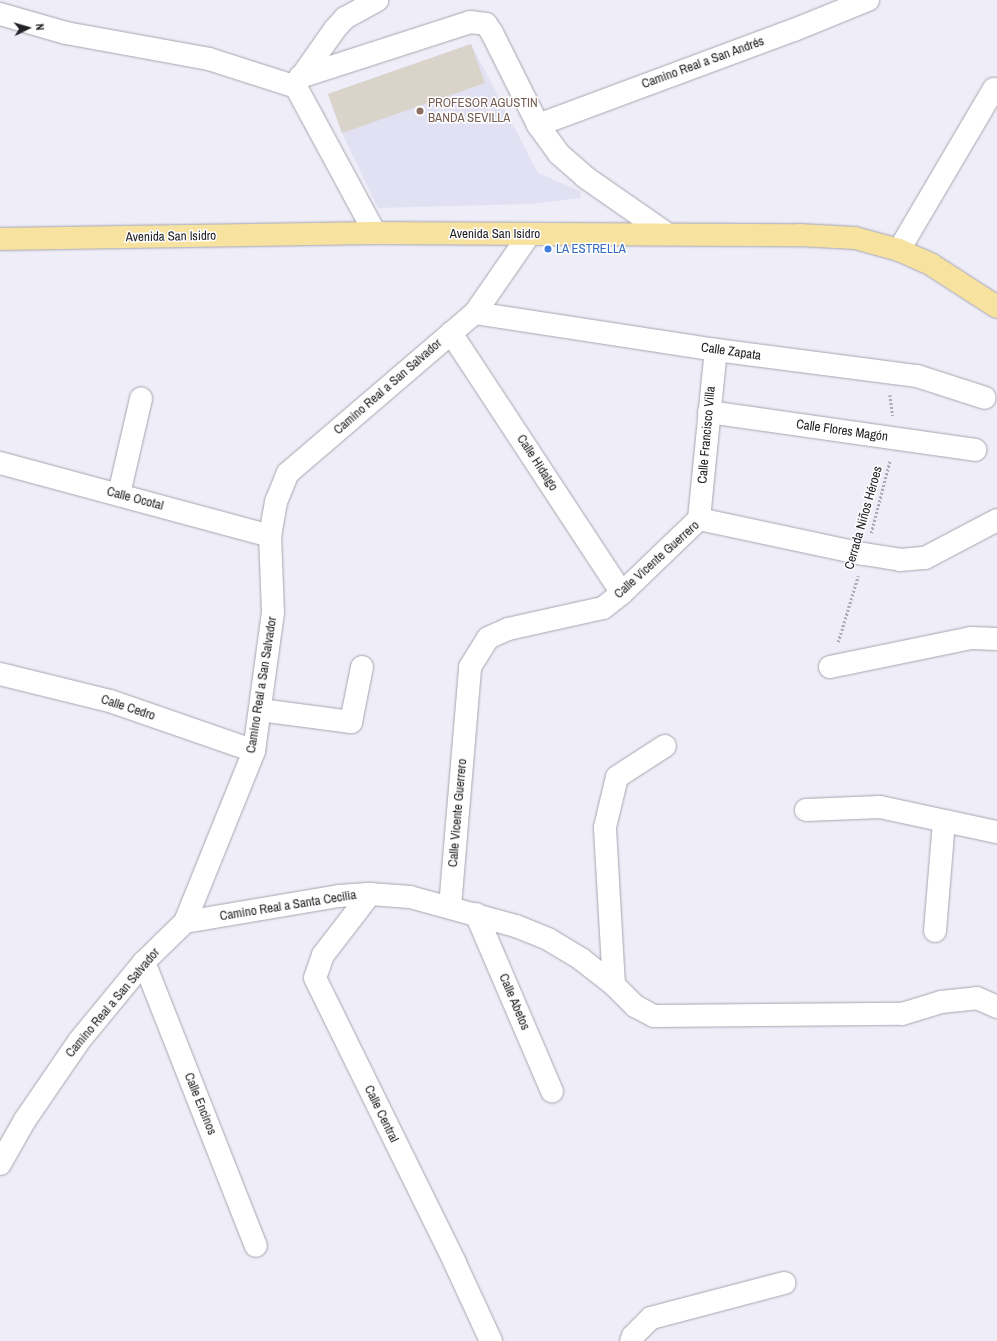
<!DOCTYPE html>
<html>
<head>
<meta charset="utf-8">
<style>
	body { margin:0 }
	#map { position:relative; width:997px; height:1341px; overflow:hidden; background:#eeedf8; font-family:"Archivo Narrow",sans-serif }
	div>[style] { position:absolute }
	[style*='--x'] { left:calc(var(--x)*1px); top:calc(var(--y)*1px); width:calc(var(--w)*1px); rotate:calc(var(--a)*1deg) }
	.built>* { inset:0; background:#e2e1f3 }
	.building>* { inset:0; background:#d9d3c9 }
	.path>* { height:2.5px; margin-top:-1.25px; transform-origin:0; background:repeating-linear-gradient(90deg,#acabb4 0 2px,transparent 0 4px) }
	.roads { filter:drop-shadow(0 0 1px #a6a5af) drop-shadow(0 0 1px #a6a5af) }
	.minor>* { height:22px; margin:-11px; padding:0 11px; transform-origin:11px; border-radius:11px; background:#fff }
	.major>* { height:22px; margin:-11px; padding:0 11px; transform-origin:11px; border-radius:11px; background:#f7e2a0 }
	.dots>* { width:11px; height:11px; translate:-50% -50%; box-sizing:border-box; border:2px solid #fff; border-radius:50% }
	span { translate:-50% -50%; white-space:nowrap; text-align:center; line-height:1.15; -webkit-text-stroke:3px #fff; paint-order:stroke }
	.street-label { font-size:13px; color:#222226 }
	.education-label { font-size:13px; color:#785e54 }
	.left { translate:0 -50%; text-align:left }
	.shop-label { font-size:13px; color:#366cbe }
	.north { position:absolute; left:8px; top:8px; width:40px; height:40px; -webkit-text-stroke:3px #fff; paint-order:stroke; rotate:85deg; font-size:11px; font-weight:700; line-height:16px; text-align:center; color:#222226 }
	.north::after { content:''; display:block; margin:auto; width:14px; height:18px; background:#222226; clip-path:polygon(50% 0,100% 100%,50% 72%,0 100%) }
</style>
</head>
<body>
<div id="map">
	<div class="built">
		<i style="clip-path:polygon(471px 44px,538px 173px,580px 191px,581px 198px,531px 204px,378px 208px,342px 133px,328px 94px)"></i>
	</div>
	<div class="building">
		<i style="clip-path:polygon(471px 44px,485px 83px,342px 133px,328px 94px)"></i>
	</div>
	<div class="path">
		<i style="--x:890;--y:395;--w:21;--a:82"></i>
		<i style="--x:871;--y:533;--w:75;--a:-75.4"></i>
		<i style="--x:838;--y:642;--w:69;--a:-73.1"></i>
	</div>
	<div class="roads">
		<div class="minor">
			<i style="--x:0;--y:14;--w:69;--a:16.1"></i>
			<i style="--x:66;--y:33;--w:145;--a:10.3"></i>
			<i style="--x:209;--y:59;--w:91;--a:17.8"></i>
			<i style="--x:296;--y:87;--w:166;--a:61.6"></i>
			<i style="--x:300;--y:77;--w:179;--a:-17.9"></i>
			<i style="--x:470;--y:22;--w:16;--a:7"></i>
			<i style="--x:486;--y:24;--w:11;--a:56"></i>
			<i style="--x:492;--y:33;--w:103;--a:63.4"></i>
			<i style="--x:538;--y:125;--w:36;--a:54"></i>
			<i style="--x:559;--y:154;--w:35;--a:41"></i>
			<i style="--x:585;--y:177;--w:100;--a:34.8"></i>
			<i style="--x:299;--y:80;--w:62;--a:-54.8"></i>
			<i style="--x:335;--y:29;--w:15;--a:-48"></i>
			<i style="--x:345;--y:18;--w:37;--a:-29"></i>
			<i style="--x:538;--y:125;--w:273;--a:-20.4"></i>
			<i style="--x:794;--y:30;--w:80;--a:-22.1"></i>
			<i style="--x:899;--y:250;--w:187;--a:-59.5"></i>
			<i style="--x:475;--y:313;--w:244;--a:8.7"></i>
			<i style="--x:716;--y:350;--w:203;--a:7.4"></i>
			<i style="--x:917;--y:376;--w:71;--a:17.9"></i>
			<i style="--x:451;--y:333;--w:311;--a:56.7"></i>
			<i style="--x:709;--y:412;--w:269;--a:8.1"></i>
			<i style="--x:0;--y:463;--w:280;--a:15.1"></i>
			<i style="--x:119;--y:494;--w:98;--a:-77"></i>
			<i style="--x:699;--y:519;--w:170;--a:-84.3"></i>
			<i style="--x:830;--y:667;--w:144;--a:-11.6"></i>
			<i style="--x:971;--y:638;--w:26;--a:2"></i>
			<i style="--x:0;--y:674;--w:113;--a:13.8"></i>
			<i style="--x:110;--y:701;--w:152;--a:19.1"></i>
			<i style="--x:260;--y:710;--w:92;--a:7.5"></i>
			<i style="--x:351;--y:722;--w:56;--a:-78.7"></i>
			<i style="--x:806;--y:810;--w:74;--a:-2.3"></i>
			<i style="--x:880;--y:807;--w:120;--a:12.1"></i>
			<i style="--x:370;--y:894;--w:77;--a:127.6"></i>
			<i style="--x:323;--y:955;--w:24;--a:109"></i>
			<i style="--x:315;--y:978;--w:318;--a:63.8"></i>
			<i style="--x:455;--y:1263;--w:86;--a:65.2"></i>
			<i style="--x:450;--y:907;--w:241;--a:-85.2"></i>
			<i style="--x:470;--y:667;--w:34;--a:-58"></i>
			<i style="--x:488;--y:638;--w:22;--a:-24"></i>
			<i style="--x:508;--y:629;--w:97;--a:-12.5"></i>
			<i style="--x:603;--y:608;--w:24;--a:-38"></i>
			<i style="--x:622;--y:593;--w:107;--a:-43.9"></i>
			<i style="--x:699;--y:519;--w:169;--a:12"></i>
			<i style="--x:864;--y:554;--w:36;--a:9"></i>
			<i style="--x:900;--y:560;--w:25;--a:-5"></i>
			<i style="--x:925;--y:558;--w:81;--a:-27.8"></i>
			<i style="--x:476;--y:914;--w:193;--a:66.8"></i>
			<i style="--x:185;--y:922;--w:156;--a:-9.6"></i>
			<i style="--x:339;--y:896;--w:31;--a:-4"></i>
			<i style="--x:370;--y:894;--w:40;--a:4.3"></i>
			<i style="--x:410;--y:897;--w:110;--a:15.3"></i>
			<i style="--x:516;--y:926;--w:35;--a:22"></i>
			<i style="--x:548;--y:939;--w:39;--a:31"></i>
			<i style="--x:581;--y:959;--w:42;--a:38.2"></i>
			<i style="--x:614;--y:985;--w:30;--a:45"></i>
			<i style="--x:635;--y:1006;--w:21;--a:28"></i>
			<i style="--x:654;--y:1016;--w:248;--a:-0.5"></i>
			<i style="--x:902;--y:1014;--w:41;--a:-17.1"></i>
			<i style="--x:941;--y:1002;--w:36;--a:-6"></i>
			<i style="--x:977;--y:998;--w:22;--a:24"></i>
			<i style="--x:935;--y:931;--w:110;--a:-85.3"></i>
			<i style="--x:144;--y:962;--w:305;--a:68.5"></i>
			<i style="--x:614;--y:985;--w:158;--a:-93.3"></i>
			<i style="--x:605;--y:827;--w:51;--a:-76.5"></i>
			<i style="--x:617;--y:777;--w:57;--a:-32.9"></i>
			<i style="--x:0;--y:1164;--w:51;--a:-60.4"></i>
			<i style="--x:25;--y:1120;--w:96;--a:-55.6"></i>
			<i style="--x:79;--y:1041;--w:102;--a:-50.6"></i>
			<i style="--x:144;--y:962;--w:57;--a:-44.3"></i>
			<i style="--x:185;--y:922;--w:184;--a:-68"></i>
			<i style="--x:254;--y:751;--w:139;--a:-82.2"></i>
			<i style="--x:273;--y:613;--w:77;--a:-92.2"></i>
			<i style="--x:270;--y:536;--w:35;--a:-80"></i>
			<i style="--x:276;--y:502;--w:31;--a:-68"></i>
			<i style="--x:288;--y:473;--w:246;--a:-40.6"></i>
			<i style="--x:475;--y:313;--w:95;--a:-55.3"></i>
			<i style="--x:631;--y:1341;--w:5;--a:-68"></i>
			<i style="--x:633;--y:1336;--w:25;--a:-45"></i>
			<i style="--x:651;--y:1318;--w:138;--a:-14.7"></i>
		</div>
		<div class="major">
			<i style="--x:0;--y:239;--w:375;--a:-0.9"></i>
			<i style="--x:375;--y:233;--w:424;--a:0.3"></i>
			<i style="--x:799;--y:235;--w:56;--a:3.1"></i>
			<i style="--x:855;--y:238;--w:46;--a:15.3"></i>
			<i style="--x:899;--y:250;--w:36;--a:24"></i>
			<i style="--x:932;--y:265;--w:77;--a:32.9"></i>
		</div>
	</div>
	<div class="dots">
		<i style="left:420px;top:111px;background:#8d6e63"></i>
		<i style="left:548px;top:249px;background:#3f7fe0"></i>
	</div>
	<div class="street-label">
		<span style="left:703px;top:63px;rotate:-20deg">Camino Real a San Andrés</span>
		<span style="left:495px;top:234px">Avenida San Isidro</span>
		<span style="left:171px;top:237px;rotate:-1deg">Avenida San Isidro</span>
		<span style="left:731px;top:352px;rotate:8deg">Calle Zapata</span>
		<span style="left:388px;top:387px;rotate:-41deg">Camino Real a San Salvador</span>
		<span style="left:842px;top:431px;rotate:8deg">Calle Flores Magón</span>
		<span style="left:707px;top:435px;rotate:-85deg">Calle Francisco Villa</span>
		<span style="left:537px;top:463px;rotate:57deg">Calle Hidalgo</span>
		<span style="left:135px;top:499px;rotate:15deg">Calle Ocotal</span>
		<span style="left:864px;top:518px;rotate:-74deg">Cerrada Niños Héroes</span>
		<span style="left:657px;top:560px;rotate:-42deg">Calle Vicente Guerrero</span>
		<span style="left:262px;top:685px;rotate:-81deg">Camino Real a San Salvador</span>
		<span style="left:128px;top:708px;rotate:18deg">Calle Cedro</span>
		<span style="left:458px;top:813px;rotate:-85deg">Calle Vicente Guerrero</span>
		<span style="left:288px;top:906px;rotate:-9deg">Camino Real a Santa Cecilia</span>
		<span style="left:514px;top:1002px;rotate:67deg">Calle Abetos</span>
		<span style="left:113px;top:1003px;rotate:-50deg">Camino Real a San Salvador</span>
		<span style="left:200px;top:1104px;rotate:68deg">Calle Encinos</span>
		<span style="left:381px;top:1114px;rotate:64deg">Calle Central</span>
	</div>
	<div class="education-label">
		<span class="left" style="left:428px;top:111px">PROFESOR AGUSTIN<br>BANDA SEVILLA</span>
	</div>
	<div class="shop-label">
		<span class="left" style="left:556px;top:249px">LA ESTRELLA</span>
	</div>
	<div class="north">N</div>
</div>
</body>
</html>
